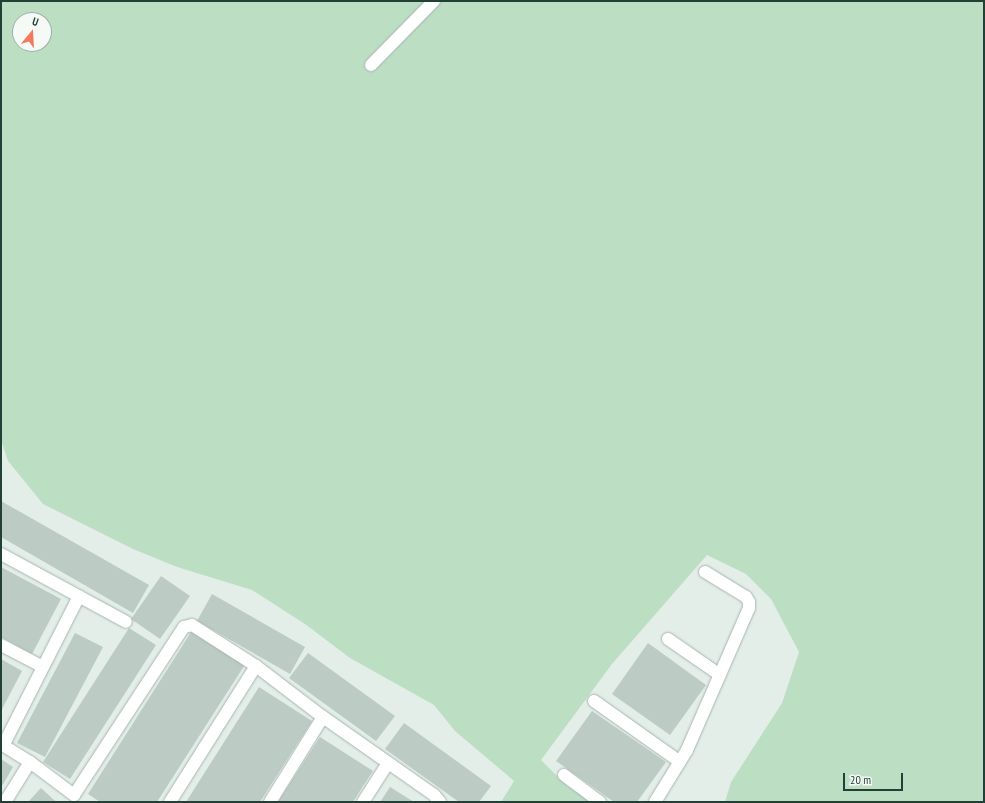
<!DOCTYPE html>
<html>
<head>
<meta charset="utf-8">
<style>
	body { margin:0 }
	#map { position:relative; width:985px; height:803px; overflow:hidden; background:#e4eee9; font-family:"PT Sans Narrow",sans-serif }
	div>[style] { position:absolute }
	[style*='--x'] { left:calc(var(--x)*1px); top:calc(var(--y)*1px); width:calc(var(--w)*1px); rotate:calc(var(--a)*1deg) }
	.green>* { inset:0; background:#bcdfc4 }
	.building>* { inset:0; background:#bccbc4 }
	.roads { filter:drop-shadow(0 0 1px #a6b6b0) drop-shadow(0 0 1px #a6b6b0) }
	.minor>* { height:12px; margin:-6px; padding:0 6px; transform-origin:6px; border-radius:6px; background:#fff }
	span { translate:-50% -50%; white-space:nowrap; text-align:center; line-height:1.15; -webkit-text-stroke:3.5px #f5faf7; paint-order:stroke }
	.frame { position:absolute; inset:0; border:2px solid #234036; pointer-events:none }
	.north { position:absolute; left:12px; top:12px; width:40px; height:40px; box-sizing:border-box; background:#f5faf7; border:1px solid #a1b0aa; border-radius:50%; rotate:18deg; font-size:11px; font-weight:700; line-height:16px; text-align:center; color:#234036 }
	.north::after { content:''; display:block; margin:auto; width:14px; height:18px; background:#f47a5b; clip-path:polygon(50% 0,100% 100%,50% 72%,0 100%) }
	.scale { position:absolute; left:843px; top:773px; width:60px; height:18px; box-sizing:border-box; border:2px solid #234036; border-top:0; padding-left:5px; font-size:12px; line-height:14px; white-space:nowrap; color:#234036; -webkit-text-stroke:3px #f5faf7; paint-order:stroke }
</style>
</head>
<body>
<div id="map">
	<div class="green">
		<i style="clip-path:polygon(evenodd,1px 1px,984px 1px,984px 802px,725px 802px,731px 782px,782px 703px,799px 652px,771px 599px,746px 574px,707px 555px,612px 664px,541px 760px,567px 786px,593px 802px,501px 802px,514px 781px,455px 731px,434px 705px,425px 700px,350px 658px,305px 624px,252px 590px,177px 567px,133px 549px,43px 504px,8px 461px,1px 440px,1px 1px,20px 20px,44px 20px,44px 44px,20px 44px,20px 20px)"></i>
	</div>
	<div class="building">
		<i style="clip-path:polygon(1px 501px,149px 585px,133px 613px,1px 537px)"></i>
		<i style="clip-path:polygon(1px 567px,61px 599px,32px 654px,1px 637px)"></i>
		<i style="clip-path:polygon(161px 576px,190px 596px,160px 639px,131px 619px)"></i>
		<i style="clip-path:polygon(212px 594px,305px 647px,290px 674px,197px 621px)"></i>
		<i style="clip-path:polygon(129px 628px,156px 645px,70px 779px,43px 762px)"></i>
		<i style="clip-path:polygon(193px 629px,246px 663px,157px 802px,100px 802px,88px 794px)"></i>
		<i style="clip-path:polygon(75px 633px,103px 647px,45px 757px,17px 743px)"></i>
		<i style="clip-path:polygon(648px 643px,706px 685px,670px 735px,612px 694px)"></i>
		<i style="clip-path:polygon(308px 653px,395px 716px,376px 741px,289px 678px)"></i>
		<i style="clip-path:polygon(1px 659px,22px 671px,1px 711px)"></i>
		<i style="clip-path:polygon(259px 687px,312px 721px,283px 766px,260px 802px,186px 802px)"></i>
		<i style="clip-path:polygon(592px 711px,666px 762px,637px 802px,614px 802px,556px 761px)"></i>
		<i style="clip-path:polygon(404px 723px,491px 786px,479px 802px,459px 802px,385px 749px)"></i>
		<i style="clip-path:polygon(320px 737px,373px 771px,363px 786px,353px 802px,278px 802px)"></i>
		<i style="clip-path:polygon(1px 759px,13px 767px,1px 788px)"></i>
		<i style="clip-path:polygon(390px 787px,414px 802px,380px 802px)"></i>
		<i style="clip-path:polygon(41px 788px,54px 800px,57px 802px,28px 802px)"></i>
	</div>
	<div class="roads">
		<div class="minor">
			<i style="--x:371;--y:65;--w:90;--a:-45.5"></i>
			<i style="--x:1;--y:554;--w:142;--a:28.5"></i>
			<i style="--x:668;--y:639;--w:63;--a:34.7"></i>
			<i style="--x:1;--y:645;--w:47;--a:27.6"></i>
			<i style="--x:594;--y:701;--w:105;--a:35.3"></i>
			<i style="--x:1;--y:744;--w:34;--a:32"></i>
			<i style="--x:30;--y:762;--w:55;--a:36.9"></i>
			<i style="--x:74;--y:795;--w:201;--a:-56.8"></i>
			<i style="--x:184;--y:627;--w:8;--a:-14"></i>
			<i style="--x:192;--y:625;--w:76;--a:32.6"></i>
			<i style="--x:256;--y:666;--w:84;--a:37.3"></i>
			<i style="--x:323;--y:717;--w:136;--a:35.1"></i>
			<i style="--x:434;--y:795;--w:9;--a:49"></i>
			<i style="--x:3;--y:746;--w:168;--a:-63.1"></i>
			<i style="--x:564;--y:775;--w:45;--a:36.9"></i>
			<i style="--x:5;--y:802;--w:47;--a:-58"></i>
			<i style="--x:170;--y:802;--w:161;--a:-57.7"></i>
			<i style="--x:270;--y:802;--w:100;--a:-58.1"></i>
			<i style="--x:363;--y:802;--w:46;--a:-57.3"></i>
			<i style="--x:655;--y:802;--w:61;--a:-58.4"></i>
			<i style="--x:687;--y:750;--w:155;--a:-66.4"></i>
			<i style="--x:749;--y:608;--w:6;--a:-90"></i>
			<i style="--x:749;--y:602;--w:6;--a:-121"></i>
			<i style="--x:746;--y:597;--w:48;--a:-148.6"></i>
		</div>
	</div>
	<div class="frame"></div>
	<div class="north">U</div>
	<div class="scale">20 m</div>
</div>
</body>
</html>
